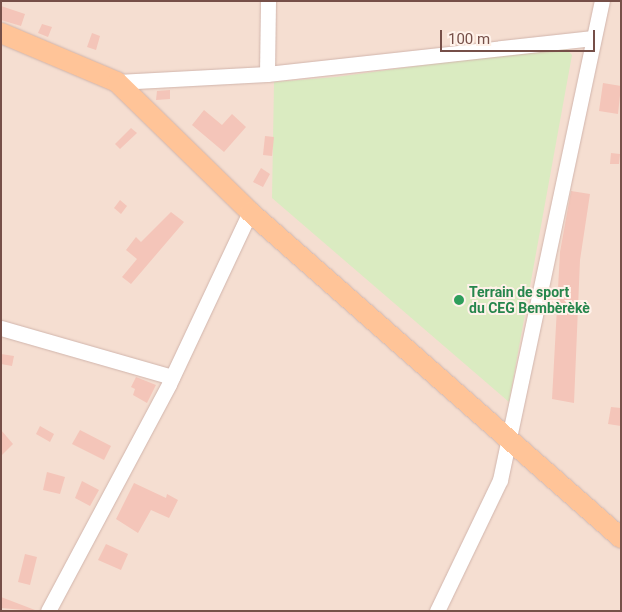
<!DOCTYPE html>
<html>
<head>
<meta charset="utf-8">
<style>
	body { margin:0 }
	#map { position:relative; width:622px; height:612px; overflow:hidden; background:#fdeee3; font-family:Roboto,sans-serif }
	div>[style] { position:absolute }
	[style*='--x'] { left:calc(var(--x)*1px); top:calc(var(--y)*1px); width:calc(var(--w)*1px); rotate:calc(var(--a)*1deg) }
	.residential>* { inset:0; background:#f5ded1 }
	.green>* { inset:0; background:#daebc1 }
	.building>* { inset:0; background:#f4c5b9 }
	.roads { filter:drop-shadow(0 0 1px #d1b5ac) drop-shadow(0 0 1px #d1b5ac) }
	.minor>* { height:15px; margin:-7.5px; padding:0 7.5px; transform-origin:7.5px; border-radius:7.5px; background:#fff }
	.major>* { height:20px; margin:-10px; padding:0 10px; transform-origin:10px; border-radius:10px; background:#ffc498 }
	.dots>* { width:14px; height:14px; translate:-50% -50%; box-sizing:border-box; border:2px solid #fff2ea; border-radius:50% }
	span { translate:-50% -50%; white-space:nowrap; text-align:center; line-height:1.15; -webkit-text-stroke:4px #fff2ea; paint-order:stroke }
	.leisure-label { font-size:14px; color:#27864d; font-weight:700 }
	.left { translate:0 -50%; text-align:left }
	.frame { position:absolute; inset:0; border:2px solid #764f48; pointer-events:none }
	.scale { position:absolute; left:440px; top:30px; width:155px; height:22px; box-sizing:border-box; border:2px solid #764f48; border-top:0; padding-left:6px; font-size:15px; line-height:18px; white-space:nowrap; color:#764f48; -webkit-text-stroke:4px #fff2ea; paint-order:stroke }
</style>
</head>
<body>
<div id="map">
	<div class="residential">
		<i style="clip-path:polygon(1px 1px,621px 1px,621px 611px,1px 611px)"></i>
	</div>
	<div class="green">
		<i style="clip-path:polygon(564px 46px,572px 55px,509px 402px,272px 198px,274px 82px,336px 77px)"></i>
	</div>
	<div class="building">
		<i style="clip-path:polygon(1px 6px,25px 14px,21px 26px,1px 20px)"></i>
		<i style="clip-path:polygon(42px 24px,52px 27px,48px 37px,38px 33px)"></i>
		<i style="clip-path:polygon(92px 33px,100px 36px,96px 50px,87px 47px)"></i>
		<i style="clip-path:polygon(603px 83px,621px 86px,618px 114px,599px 111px)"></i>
		<i style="clip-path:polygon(170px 90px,170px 99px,156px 100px,157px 91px)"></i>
		<i style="clip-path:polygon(204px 110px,222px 125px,232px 114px,246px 127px,224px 152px,192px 125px)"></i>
		<i style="clip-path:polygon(131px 128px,137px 133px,120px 149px,115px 144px)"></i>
		<i style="clip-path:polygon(265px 136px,274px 137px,272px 156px,263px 155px)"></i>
		<i style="clip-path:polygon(611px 153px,620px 154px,619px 164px,610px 164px)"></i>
		<i style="clip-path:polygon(261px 168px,270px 174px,263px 187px,253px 182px)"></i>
		<i style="clip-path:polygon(571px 191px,590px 194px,580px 260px,574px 403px,552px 399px,560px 252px)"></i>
		<i style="clip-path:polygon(120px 200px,127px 206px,121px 214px,114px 208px)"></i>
		<i style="clip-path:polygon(171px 212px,184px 222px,131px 284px,122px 277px,137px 259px,126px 250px,136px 237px,141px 242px)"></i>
		<i style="clip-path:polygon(1px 354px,14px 356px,12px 366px,1px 364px)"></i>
		<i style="clip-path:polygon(136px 377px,156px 385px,147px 403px,133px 395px,135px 389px,131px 387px)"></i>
		<i style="clip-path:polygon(611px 407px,621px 408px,621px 426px,608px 424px)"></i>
		<i style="clip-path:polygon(40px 426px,54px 434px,50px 442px,36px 434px)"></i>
		<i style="clip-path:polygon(1px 430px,13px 444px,1px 456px)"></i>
		<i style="clip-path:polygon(80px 430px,111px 446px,104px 460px,72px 444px)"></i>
		<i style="clip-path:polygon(47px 472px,65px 477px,60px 494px,43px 490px)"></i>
		<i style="clip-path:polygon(82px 481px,99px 490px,90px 506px,75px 498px)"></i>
		<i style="clip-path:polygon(134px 483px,166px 498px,167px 494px,178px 500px,169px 518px,151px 510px,138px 533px,116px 519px)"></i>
		<i style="clip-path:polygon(106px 544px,128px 554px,121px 570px,98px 560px)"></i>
		<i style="clip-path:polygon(25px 554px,37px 557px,30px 585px,18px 582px)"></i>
		<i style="clip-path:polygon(1px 597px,35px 610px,35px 611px,1px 608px)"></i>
	</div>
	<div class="roads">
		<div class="minor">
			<i style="--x:267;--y:74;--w:73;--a:-89.2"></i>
			<i style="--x:117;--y:82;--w:150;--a:-3.1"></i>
			<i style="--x:267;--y:74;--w:328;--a:-6.3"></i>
			<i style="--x:1;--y:328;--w:178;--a:16"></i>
			<i style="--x:48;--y:611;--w:257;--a:-61.9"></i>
			<i style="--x:169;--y:384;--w:190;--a:-64.8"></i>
			<i style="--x:437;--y:611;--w:145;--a:-64.3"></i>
			<i style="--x:500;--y:480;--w:490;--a:-78"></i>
		</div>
		<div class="major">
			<i style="--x:1;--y:33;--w:126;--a:22.9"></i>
			<i style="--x:117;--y:82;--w:186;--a:44.3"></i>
			<i style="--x:250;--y:212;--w:494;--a:41.3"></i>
		</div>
	</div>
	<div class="dots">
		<i style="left:459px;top:300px;background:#2e9e5b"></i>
	</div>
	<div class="leisure-label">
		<span class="left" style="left:469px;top:300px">Terrain de sport<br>du CEG Bembèrèkè</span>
	</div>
	<div class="frame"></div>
	<div class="scale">100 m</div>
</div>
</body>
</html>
